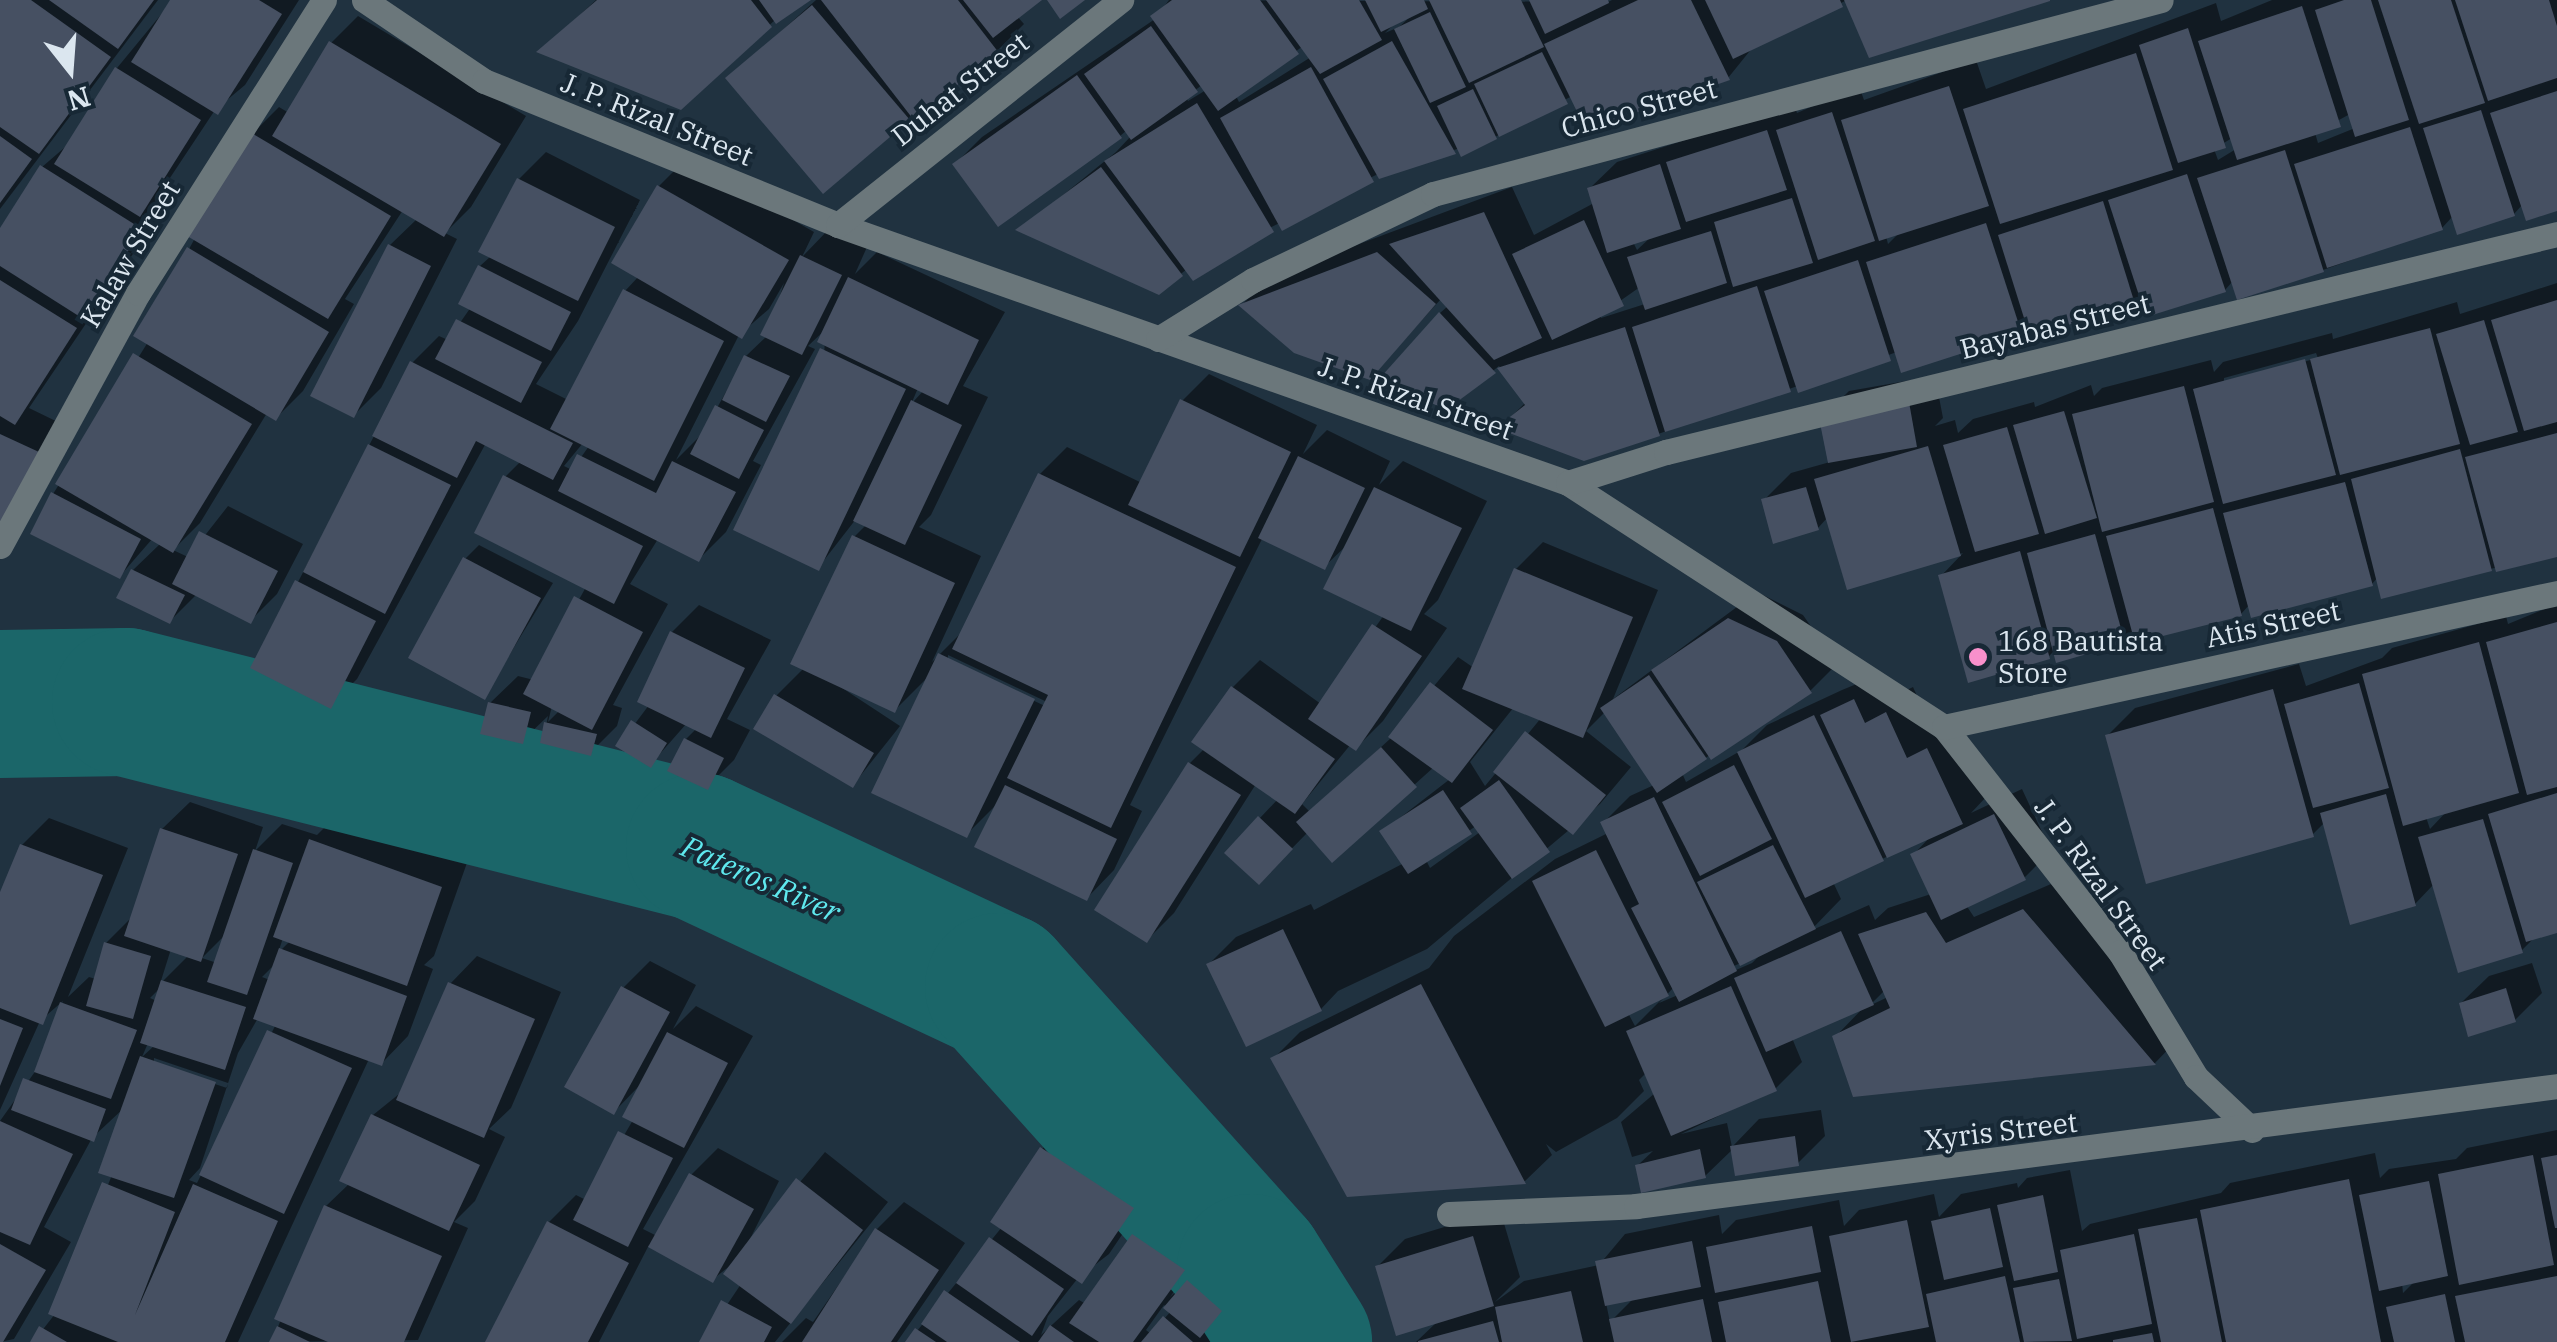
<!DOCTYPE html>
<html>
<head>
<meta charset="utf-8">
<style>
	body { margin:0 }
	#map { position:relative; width:2557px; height:1342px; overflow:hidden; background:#203240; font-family:"IBM Plex Serif",serif }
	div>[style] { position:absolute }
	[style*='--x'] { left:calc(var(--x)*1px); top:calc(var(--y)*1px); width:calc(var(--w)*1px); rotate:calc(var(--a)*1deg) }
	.shadow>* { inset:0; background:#0007 }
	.river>* { height:148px; margin:-74px; padding:0 74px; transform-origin:74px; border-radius:74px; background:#1b6669 }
	.building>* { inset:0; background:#465062 }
	.minor>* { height:25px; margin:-12.5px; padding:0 12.5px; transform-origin:12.5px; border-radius:12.5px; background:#6b777b }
	.dots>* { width:28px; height:28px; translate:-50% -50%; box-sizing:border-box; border:5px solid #172835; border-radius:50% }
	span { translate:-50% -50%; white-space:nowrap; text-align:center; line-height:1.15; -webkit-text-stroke:8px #172835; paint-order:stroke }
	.street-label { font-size:28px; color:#dbe6ef }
	.poi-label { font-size:28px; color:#dbe6ef }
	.left { translate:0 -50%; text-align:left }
	.water-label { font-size:30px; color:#5fe8ee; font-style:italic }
	.north { position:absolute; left:20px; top:20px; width:100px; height:100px; -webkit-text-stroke:8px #172835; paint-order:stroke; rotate:163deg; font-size:28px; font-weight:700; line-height:40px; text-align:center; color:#dbe6ef }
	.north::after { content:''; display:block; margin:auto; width:35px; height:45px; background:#dbe6ef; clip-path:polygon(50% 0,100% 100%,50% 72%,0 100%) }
</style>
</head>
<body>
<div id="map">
	<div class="shadow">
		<i style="clip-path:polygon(0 0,158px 0,0 209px)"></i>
		<i style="clip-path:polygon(173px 0,299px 0,245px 85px,215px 110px,158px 196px,168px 202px,29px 408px,64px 425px,0 530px,0 233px,42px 167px,71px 142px,117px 68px)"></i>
		<i style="clip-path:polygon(596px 0,806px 0,776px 19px,680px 108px,541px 51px)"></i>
		<i style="clip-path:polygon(816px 0,1038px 0,1017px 16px,1024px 24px,997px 51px,823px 190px,728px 79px)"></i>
		<i style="clip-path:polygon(evenodd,1169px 0,1608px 2px,1612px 0,2035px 0,1847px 0,1753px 47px,1728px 78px,1572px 96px,1495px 137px,1378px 174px,1187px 269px,1158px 292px,1020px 230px,1116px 152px,1131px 136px,1127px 130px,1120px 136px,955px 164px,982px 137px,1155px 19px,1169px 0,1412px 15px,1399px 27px,1385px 33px,1397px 21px,1412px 15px,1169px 0,1303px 46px,1311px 57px,1239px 102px,1236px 96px,1303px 46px,1169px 0,1202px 85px,1206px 90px,1188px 101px,1186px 97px,1202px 85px)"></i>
		<i style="clip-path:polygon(evenodd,2272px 0,2557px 0,2557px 209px,2523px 204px,2514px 214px,2453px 216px,2442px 228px,2323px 270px,2233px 281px,2225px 290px,2141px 294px,2134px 302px,2029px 324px,2021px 332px,1897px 352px,1658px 434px,1501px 427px,1526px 402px,1499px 366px,1446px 408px,1440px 313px,1448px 306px,1441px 299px,1370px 377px,1242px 305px,1268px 278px,1512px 187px,1534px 235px,1594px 203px,1589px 189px,1617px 162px,1794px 105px,1797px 113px,1859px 86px,1864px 100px,1976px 60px,1986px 89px,2216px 3px,2221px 21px,2272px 0,2350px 114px,2355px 128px,2318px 143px,2315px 133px,2350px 114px,2272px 0,2232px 138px,2236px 149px,2218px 160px,2214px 149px,2232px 138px,2272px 0,1900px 232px,1888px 244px,1886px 236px,1900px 232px,2272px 0,1652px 236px,1637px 250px,1633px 242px,1652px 236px,2272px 0,1640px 287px,1645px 304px,1601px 318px,1600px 315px,1640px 287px)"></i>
		<i style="clip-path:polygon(358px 16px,526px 116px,471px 207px,445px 233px,457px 239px,381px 388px,354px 415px,390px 245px,418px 218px,403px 210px,345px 299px,354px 304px,303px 391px,276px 418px,267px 413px,200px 523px,173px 550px,188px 557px,228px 506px,303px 544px,277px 594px,250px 621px,197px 594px,170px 621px,133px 570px,161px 543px,153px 538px,120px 576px,53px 494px,148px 342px,189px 249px,252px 134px,279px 107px,289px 113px,331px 43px)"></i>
		<i style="clip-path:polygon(evenodd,546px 152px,640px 200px,578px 321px,536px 384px,568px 400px,625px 291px,639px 276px,614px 262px,659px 186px,686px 159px,814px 232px,802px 257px,829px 229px,867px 247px,855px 274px,877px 252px,1005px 312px,963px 386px,988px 397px,931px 515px,919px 527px,981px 556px,932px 662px,963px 631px,1040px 474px,1067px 447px,1142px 483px,1182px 401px,1209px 374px,1317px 425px,1303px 454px,1327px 430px,1390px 461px,1379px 485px,1403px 461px,1487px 501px,1438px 600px,1424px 614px,1447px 628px,1383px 721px,1356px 748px,1351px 744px,1302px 804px,1310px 812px,1391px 738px,1458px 657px,1474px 668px,1516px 569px,1543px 542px,1658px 590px,1613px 699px,1757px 592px,1803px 615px,1837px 664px,1810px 691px,1682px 773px,1686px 782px,1742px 750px,1767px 725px,1842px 690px,1881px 674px,1893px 697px,1913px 687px,1934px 733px,1988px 795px,1971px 813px,2022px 789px,2051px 851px,2024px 878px,1966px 905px,1974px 917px,2051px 884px,2181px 1036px,2155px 1063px,1855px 1094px,1835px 1037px,1865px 1006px,1792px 1038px,1802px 1062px,1775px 1089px,1681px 1134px,1727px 1123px,1732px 1147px,1759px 1119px,1821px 1110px,1825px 1136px,1798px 1163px,1733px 1149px,1705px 1176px,1638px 1165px,1653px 1151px,1632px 1157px,1621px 1122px,1655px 1093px,1647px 1072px,1639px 1080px,1644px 1091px,1617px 1118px,1556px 1152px,1546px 1144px,1552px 1155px,1525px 1181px,1348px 1194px,1273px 1059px,1300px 1032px,1429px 968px,1454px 936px,1555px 859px,1608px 833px,1603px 823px,1630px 796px,1654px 785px,1605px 712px,1586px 731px,1631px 767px,1600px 804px,1427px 949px,1338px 991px,1321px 1009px,1209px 964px,1236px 937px,1311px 904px,1314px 910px,1404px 863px,1383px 831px,1450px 779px,1434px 767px,1332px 859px,1308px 832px,1259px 882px,1227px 853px,1278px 799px,1256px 784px,1174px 913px,1147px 940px,1190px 763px,1205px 748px,1195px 741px,1233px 687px,1260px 660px,1321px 704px,1384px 615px,1348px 544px,1324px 567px,1263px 537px,1130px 805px,1142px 811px,1114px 870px,1087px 898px,997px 804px,966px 835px,929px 676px,895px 710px,827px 678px,900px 726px,853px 785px,776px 696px,804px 668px,854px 537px,867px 524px,856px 519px,818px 568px,825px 330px,808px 346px,815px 349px,753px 461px,761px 465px,726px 532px,699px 559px,658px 539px,630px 584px,668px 604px,613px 705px,622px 708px,617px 726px,590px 753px,543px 741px,548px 716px,522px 741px,490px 703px,518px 676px,534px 680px,586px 587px,505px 477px,521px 461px,486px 443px,357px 679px,330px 706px,298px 582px,412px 363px,439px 336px,448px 340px,471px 307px,480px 266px,491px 256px,519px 179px,546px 152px,784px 283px,767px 336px,746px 356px,703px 433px,676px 460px,739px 335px,769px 309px,784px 283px,546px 152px,918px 388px,924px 390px,913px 402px,912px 402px,918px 388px,546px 152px,583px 443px,589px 446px,572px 470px,564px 466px,583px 443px,546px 152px,948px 655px,1047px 702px,1045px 706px,948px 660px,948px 655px,546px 152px,552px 706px,560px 710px,548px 722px,552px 706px,546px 152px,1514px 707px,1541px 718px,1485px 786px,1470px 762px,1514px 707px,546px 152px,1476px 826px,1480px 832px,1430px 868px,1426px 860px,1476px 826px,546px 152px,1931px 836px,1913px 855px,1931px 894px,1888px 908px,1875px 920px,1869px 905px,1810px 931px,1841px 899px,1833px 882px,1931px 836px,546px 152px,1762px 953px,1752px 963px,1736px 970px,1734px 966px,1762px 953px,546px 152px,1674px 987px,1678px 995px,1659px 1003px,1674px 987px,546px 152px,1885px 990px,1888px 997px,1871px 1005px,1870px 1005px,1885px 990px,546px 152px,1664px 997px,1635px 1026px,1628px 1013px,1664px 997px)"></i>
		<i style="clip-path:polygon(evenodd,2557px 283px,2557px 554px,2490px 569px,2378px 577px,2372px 584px,2250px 604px,2241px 614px,2134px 631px,2124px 641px,2055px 650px,2048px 657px,1941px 576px,1963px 553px,1849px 587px,1828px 517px,1818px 528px,1764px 500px,1791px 473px,1830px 462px,1822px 418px,1849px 391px,1935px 376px,1943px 418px,1935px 426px,1955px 420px,1958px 433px,1973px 419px,2034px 402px,2035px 407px,2091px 385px,2094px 396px,2102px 388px,2211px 360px,2214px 372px,2223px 362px,2332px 333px,2333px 339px,2457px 302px,2460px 314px,2557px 283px,2316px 353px,2318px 358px,2224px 383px,2224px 378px,2316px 353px)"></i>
		<i style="clip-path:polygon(479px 545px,553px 583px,484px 697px,465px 559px)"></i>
		<i style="clip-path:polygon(evenodd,2557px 604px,2557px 930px,2535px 937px,2521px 951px,2434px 884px,2415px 904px,2325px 822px,2312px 835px,2108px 735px,2135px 708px,2299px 664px,2306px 686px,2382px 658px,2392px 648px,2506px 616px,2508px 624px,2557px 604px,2447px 811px,2430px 829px,2426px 817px,2447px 811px)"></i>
		<i style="clip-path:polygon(699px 605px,771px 640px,727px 719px,750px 730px,734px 760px,707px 787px,686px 739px,697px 728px,687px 723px,651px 764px,619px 745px,649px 705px,640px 701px,672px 632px)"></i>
		<i style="clip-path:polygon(evenodd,190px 802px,263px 827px,255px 851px,282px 824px,317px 835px,339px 813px,468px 860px,434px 956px,424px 965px,433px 969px,408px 1036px,381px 1064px,369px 1059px,238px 1342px,33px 1342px,55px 1314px,112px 1175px,124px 1108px,92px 1138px,44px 1227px,71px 1242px,14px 1339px,0 1342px,0 1121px,39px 1066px,63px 1001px,40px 1021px,0 1110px,0 899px,22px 845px,49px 818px,128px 848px,68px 997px,89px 977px,96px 979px,106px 943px,133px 916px,162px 829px,190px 802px,227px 933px,217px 963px,202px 958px,227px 933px,190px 802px,283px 938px,290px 941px,278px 953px,283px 938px,190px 802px,171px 949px,189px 955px,160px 984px,171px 949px,190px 802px,277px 962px,270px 980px,262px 977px,277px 962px,190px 802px,162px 986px,157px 1001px,150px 998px,162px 986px,190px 802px,258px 1018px,276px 1024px,197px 1183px,189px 1180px,200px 1168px,238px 1053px,258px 1018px,190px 802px,148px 1043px,155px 1045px,142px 1057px,148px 1043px,190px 802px,154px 1058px,228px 1083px,227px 1088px,154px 1064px,154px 1058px)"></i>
		<i style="clip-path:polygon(477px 956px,561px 992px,511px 1108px,489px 1129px,505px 1137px,475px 1201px,454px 1222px,468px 1228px,418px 1340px,272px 1342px,326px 1206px,350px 1183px,373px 1115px,404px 1090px,450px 984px)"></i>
		<i style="clip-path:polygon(650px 961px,696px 985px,673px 1029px,696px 1006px,753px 1036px,643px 1229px,657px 1236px,691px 1175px,718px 1148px,779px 1181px,746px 1247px,825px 1152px,888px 1202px,775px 1342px,702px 1342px,741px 1284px,736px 1261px,712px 1280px,649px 1245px,599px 1342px,487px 1342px,549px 1222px,576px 1195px,586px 1200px,633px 1120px,639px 1086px,614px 1112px,623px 988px)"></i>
		<i style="clip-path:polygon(2532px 963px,2542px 993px,2515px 1020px,2461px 1003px,2489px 976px)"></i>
		<i style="clip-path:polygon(evenodd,1069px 1122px,1159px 1180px,1109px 1254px,1078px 1278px,1048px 1316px,1041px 1335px,1079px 1300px,1086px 1304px,1161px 1209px,1210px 1242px,1170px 1297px,1215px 1255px,1247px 1282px,1220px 1314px,1252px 1342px,908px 1342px,1002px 1227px,1042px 1149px,1069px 1122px,1164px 1305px,1171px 1311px,1151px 1334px,1146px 1330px,1164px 1305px)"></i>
		<i style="clip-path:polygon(evenodd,2557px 1130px,2557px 1342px,1416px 1342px,1438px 1321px,1378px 1266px,1405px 1239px,1500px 1210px,1520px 1277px,1495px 1302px,1524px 1281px,1599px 1265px,1625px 1234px,1719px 1215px,1722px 1234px,1736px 1220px,1839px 1200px,1844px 1226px,1859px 1210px,1934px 1194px,1939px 1217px,1961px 1194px,2017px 1183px,2018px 1188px,2027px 1178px,2070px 1170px,2082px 1231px,2090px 1224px,2221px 1193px,2230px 1183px,2375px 1153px,2380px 1178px,2389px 1169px,2456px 1159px,2467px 1148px,2557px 1130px,2416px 1280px,2403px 1293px,2402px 1283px,2416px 1280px,2557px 1130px,1634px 1298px,1610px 1322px,1606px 1303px,1634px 1298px)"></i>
		<i style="clip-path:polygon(904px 1202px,965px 1243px,897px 1342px,782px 1342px,806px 1318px,813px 1322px,877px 1229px)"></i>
	</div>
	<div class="river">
		<i style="--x:0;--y:704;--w:126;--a:-0.9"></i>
		<i style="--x:126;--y:702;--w:592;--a:14.18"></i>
		<i style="--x:700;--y:847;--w:330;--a:25.1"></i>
		<i style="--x:999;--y:987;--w:377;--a:48.1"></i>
		<i style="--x:1251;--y:1268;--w:88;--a:57.6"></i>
	</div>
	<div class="building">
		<i style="clip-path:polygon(0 0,31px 0,111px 57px,39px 154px,0 127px)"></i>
		<i style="clip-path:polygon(49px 0,154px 0,118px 49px)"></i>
		<i style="clip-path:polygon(170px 0,259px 0,282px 14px,218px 115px,131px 62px)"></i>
		<i style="clip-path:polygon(597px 0,751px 0,772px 27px,681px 110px,536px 52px)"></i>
		<i style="clip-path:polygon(759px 0,811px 0,776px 24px)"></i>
		<i style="clip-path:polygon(821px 0,958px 0,999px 53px,913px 119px)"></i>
		<i style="clip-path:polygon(963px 0,1042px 0,993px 38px)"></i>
		<i style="clip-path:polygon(1047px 0,1085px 0,1060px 19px)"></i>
		<i style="clip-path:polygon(1172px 0,1260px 0,1299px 54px,1218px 111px,1150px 16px)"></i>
		<i style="clip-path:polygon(1266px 0,1359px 0,1382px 40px,1320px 74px)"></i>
		<i style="clip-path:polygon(1365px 0,1424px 0,1428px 9px,1381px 32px)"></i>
		<i style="clip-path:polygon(1429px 0,1521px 0,1544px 47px,1469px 83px)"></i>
		<i style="clip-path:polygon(1529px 0,1608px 0,1609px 3px,1545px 34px)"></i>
		<i style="clip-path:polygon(1638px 0,1691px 0,1730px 80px,1586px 130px,1544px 44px)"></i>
		<i style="clip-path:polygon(1705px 0,1840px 0,1843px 7px,1733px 59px)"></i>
		<i style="clip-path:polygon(1844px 0,2050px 0,2050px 1px,1869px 58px)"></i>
		<i style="clip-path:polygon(2344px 0,2371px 0,2409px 120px,2355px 137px,2315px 10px)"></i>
		<i style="clip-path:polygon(2378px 0,2451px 0,2485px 103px,2419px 124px)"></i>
		<i style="clip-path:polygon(2455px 0,2549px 0,2557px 26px,2557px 78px,2488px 101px)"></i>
		<i style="clip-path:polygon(812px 5px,910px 120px,823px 194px,725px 78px)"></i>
		<i style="clip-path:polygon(2302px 6px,2341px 127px,2237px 160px,2198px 41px)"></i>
		<i style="clip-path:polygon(1430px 12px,1466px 87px,1430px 103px,1394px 29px)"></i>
		<i style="clip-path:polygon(1151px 26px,1198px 92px,1131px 140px,1084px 74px)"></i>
		<i style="clip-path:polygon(2188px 28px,2226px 148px,2178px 163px,2139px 45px)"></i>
		<i style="clip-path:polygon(329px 41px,501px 144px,444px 237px,272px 136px)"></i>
		<i style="clip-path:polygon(1392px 41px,1456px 154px,1379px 179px,1323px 79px)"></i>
		<i style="clip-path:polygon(1542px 52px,1568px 104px,1499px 137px,1474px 84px)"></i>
		<i style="clip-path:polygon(2136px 53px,2173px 170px,2000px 224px,1963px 109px)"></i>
		<i style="clip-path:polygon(115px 67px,201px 120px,140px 217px,54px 164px)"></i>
		<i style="clip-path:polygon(1311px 67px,1374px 182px,1282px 231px,1220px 118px)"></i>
		<i style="clip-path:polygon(1077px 75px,1122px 138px,998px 227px,952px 164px)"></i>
		<i style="clip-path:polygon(1949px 86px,1989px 206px,1879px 241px,1841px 120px)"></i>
		<i style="clip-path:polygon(1473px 89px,1497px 139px,1461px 157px,1437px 106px)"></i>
		<i style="clip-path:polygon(2557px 91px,2557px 211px,2526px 221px,2490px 113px)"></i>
		<i style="clip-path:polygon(1197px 103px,1274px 232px,1193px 281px,1104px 161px)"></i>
		<i style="clip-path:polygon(2481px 110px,2515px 216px,2457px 235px,2423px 128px)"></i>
		<i style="clip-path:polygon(1832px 112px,1875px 241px,1818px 260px,1776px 130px)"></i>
		<i style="clip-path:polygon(2410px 127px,2443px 230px,2327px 268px,2294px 164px)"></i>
		<i style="clip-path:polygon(1767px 130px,1787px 190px,1686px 222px,1666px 162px)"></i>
		<i style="clip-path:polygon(250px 132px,391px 216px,328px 319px,187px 236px)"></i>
		<i style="clip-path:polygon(0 136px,32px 159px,0 203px)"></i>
		<i style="clip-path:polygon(2285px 150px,2324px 272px,2237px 300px,2197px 178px)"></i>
		<i style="clip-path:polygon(1660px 164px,1681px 229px,1607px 253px,1587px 188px)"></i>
		<i style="clip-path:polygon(40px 165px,142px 229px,85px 320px,0 266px,0 228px)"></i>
		<i style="clip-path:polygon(1101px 167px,1183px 276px,1159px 295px,1015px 230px)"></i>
		<i style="clip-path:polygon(2187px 174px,2226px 292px,2146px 317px,2108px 200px)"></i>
		<i style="clip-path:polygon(517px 178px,615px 227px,578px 301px,478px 252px)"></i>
		<i style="clip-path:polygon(657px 185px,789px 260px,742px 339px,611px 263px)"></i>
		<i style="clip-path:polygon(1792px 198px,1813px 263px,1733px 287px,1714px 222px)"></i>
		<i style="clip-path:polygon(2103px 201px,2135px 304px,2030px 337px,1998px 235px)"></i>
		<i style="clip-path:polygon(1484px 212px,1542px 338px,1494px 360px,1389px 244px)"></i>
		<i style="clip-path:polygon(1584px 220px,1624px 306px,1552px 340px,1512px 254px)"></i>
		<i style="clip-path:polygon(1986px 223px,2022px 334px,1901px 373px,1866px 262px)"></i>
		<i style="clip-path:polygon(1711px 231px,1727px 283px,1645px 310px,1627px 257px)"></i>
		<i style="clip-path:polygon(388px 244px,431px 266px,354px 418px,310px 396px)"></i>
		<i style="clip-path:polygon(187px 247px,329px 332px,276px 421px,133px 336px)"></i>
		<i style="clip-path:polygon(1377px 252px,1436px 304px,1370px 380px,1294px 353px,1238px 305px)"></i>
		<i style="clip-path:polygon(800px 255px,842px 275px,802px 355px,760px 335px)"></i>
		<i style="clip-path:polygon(1858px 260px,1891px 361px,1798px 393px,1764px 291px)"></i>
		<i style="clip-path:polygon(478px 265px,571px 312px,551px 351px,458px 304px)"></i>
		<i style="clip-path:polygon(848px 277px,979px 340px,948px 405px,817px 342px)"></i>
		<i style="clip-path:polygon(0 280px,77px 328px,15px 425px,0 416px)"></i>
		<i style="clip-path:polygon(1757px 286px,1791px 392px,1665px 432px,1632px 327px)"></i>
		<i style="clip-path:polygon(623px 289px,724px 341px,654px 481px,550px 429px)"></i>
		<i style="clip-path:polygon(2557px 300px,2557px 422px,2524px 431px,2491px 320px)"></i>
		<i style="clip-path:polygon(1439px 312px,1496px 373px,1446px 410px,1380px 378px)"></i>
		<i style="clip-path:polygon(456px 319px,542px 362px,521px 403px,435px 359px)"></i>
		<i style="clip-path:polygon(2484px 320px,2518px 432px,2470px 445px,2436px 334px)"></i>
		<i style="clip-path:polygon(1625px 327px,1660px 436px,1584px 461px,1496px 428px,1525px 405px,1497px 368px)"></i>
		<i style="clip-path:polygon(2430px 328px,2460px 444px,2340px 475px,2310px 359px)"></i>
		<i style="clip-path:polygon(820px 348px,906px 389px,819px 571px,733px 530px)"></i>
		<i style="clip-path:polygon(133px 353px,252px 424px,173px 553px,55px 484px)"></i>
		<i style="clip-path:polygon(744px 355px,790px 376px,766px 422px,722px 400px)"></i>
		<i style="clip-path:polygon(2305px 359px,2336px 475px,2223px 504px,2193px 389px)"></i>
		<i style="clip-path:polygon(410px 361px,573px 443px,553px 480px,476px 441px,457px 478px,372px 436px)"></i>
		<i style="clip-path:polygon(2184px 386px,2214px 502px,2102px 532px,2072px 414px)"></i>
		<i style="clip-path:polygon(1180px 399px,1291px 452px,1240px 557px,1128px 505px)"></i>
		<i style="clip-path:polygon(911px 400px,962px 425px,905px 545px,853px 521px)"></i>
		<i style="clip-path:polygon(1909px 402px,1917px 447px,1828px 463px,1819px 418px)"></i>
		<i style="clip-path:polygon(715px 405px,764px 430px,739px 479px,690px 454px)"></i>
		<i style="clip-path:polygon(2064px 411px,2097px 518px,2045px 534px,2013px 425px)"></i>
		<i style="clip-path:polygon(2007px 427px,2039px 534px,1975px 552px,1943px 445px)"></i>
		<i style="clip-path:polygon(2557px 433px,2557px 557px,2496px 572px,2465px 457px)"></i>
		<i style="clip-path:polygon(0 434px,39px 452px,0 533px)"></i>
		<i style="clip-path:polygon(368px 444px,451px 485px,385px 614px,303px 572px)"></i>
		<i style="clip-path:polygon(1928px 446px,1961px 556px,1847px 590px,1814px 479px)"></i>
		<i style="clip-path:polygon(2460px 449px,2492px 571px,2381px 599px,2351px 479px)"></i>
		<i style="clip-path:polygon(577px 454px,656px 493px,672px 461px,736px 492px,699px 562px,558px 491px)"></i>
		<i style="clip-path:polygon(1298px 456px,1365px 488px,1325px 570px,1258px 538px)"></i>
		<i style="clip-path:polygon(1038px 473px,1236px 567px,1111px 828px,1007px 778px,1048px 695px,952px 649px)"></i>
		<i style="clip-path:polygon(503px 475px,643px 546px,614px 604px,474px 533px)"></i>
		<i style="clip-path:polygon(2345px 482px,2373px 586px,2251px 618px,2223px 513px)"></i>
		<i style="clip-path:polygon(1374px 487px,1462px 528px,1411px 631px,1323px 589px)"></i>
		<i style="clip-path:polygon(1806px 487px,1819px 530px,1773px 544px,1761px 499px)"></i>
		<i style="clip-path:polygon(51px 492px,141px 539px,120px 579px,30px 534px)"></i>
		<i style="clip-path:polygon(2213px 508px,2242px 616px,2135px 643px,2106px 536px)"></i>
		<i style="clip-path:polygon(199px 531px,278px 571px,251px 624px,172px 584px)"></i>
		<i style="clip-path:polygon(2095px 534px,2125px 643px,2056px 663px,2027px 553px)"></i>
		<i style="clip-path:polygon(852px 535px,955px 583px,895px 713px,790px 664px)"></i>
		<i style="clip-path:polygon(2020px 551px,2050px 659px,1968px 683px,1938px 575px)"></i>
		<i style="clip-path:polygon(463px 557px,541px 598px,485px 700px,408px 658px)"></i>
		<i style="clip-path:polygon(1514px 568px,1633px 617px,1583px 738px,1462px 689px)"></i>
		<i style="clip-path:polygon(131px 569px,185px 595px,170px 624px,116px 598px)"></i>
		<i style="clip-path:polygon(295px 580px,376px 621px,331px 709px,250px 668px)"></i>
		<i style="clip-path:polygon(574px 596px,643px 632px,592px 730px,523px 694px)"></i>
		<i style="clip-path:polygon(1728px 618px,1777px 641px,1812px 693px,1711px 760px,1651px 670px)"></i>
		<i style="clip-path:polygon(2557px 622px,2557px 787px,2527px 795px,2486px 642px)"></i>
		<i style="clip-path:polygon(1372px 624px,1422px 656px,1356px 751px,1308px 719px)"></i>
		<i style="clip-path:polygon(670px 631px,745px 668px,711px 738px,637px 702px)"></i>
		<i style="clip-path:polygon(2479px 642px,2519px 793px,2403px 826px,2362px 674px)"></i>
		<i style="clip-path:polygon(938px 653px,1035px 699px,967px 838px,871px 793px)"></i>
		<i style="clip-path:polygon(1649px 675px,1707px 759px,1657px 793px,1600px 708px)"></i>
		<i style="clip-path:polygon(1430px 682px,1493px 730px,1452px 783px,1388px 737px)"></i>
		<i style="clip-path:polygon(2359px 683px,2389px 788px,2313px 808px,2284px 704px)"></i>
		<i style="clip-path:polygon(1231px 686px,1335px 759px,1295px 814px,1191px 742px)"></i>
		<i style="clip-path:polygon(2273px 689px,2314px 837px,2146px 884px,2105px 735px)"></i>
		<i style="clip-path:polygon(774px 694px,874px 753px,853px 788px,753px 729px)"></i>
		<i style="clip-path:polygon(1854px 699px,1865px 723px,1886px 712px,1907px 758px,1927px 748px,1963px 824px,1887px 858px,1820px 715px)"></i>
		<i style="clip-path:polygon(488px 702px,531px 712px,523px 744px,480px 734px)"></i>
		<i style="clip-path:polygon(1814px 715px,1884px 861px,1805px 898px,1737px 752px)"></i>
		<i style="clip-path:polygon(631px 720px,667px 743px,651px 768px,615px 746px)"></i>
		<i style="clip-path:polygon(544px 722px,597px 734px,591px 756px,540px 743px)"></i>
		<i style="clip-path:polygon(1525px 731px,1606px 795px,1573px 835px,1493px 772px)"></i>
		<i style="clip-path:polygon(684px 738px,724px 758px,708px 790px,667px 771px)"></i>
		<i style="clip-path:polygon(1381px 747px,1417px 787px,1332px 863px,1296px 822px)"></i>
		<i style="clip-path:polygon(1188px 762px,1241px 795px,1147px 943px,1094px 910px)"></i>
		<i style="clip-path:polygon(1734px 765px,1772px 839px,1700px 876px,1662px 802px)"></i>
		<i style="clip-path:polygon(1499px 780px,1550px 852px,1512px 879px,1460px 808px)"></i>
		<i style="clip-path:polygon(1005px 785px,1117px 839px,1087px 901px,974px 847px)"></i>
		<i style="clip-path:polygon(1443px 790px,1472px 834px,1408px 874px,1379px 831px)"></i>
		<i style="clip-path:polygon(2557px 793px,2557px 933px,2526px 942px,2488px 814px)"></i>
		<i style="clip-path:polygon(2386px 794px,2416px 906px,2350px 925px,2320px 813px)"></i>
		<i style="clip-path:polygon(1654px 797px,1737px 971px,1679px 1002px,1631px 908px,1639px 904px,1600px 822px)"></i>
		<i style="clip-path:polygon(1994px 814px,2026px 880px,1941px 920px,1910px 854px)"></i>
		<i style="clip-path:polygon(1258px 816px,1293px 849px,1259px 885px,1224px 853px)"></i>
		<i style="clip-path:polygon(2483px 819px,2523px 953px,2458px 973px,2418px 837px)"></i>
		<i style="clip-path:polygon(160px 828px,238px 854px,201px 962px,124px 936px)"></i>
		<i style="clip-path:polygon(309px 839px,442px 887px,407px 986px,273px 937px)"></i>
		<i style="clip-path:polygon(20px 844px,103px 875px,43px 1025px,0 1008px,0 892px)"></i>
		<i style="clip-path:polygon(1773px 845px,1816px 929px,1740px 966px,1697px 882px)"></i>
		<i style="clip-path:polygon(253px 849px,293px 863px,247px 995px,207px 982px)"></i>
		<i style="clip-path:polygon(1596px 850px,1669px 996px,1605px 1027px,1532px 881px)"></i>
		<i style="clip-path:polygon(2023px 909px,2156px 1065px,1853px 1097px,1832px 1036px,1890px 1008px,1858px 934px,1926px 912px,1946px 943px)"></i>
		<i style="clip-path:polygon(1283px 929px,1322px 1011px,1246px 1047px,1206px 964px)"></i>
		<i style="clip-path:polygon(1841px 931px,1874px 1005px,1766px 1052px,1734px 978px)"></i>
		<i style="clip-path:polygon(104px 942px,151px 956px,133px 1019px,86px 1006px)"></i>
		<i style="clip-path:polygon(279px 948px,407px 996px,382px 1066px,253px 1019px)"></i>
		<i style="clip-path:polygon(161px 980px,246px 1007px,225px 1070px,140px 1043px)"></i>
		<i style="clip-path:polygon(448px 982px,535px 1019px,484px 1138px,396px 1100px)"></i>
		<i style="clip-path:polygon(1421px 984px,1526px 1184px,1347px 1197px,1270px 1058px)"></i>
		<i style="clip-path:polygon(621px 986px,670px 1012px,614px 1115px,564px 1087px)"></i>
		<i style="clip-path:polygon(1731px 986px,1777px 1091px,1671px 1136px,1626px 1031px)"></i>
		<i style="clip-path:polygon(2506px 988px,2516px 1022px,2468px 1037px,2459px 1003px)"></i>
		<i style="clip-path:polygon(60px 1002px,137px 1030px,111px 1099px,34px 1072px)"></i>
		<i style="clip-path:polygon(0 1019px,23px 1028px,0 1086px)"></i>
		<i style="clip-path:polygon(267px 1030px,352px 1068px,284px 1214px,199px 1175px)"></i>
		<i style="clip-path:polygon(667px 1032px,728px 1063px,684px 1148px,622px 1117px)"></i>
		<i style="clip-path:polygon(140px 1056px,216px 1082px,174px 1198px,98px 1173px)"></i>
		<i style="clip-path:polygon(23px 1078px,106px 1109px,94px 1142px,11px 1110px)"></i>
		<i style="clip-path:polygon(371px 1114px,480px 1165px,449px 1231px,339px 1181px)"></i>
		<i style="clip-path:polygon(0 1121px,73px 1154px,30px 1245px,0 1232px)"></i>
		<i style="clip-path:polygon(618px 1131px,673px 1158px,628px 1247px,573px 1220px)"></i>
		<i style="clip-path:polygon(1795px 1136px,1799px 1166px,1735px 1176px,1730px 1146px)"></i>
		<i style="clip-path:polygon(1040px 1147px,1134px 1208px,1082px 1284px,990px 1222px)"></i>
		<i style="clip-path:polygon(1700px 1149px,1706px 1178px,1641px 1193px,1635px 1165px)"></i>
		<i style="clip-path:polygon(2533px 1155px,2554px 1265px,2459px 1285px,2438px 1174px)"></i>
		<i style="clip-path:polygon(2557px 1155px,2557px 1228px,2555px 1228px,2541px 1158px)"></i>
		<i style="clip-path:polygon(689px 1173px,754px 1209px,713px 1283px,648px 1247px)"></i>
		<i style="clip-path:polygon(796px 1178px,863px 1230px,791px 1324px,723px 1274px)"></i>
		<i style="clip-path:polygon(2349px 1179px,2381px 1342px,2226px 1342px,2200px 1210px)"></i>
		<i style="clip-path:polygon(2429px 1181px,2448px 1276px,2379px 1291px,2359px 1195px)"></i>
		<i style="clip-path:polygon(102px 1182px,175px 1212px,135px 1315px,193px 1184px,278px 1221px,225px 1342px,118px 1342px,48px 1314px)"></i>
		<i style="clip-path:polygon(2043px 1195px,2058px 1272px,2014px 1281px,1997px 1205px)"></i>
		<i style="clip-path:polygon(324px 1205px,442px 1256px,404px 1342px,328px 1342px,274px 1319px)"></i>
		<i style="clip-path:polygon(1990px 1208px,2003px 1267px,1944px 1280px,1931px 1221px)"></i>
		<i style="clip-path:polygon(2197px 1218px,2222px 1342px,2161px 1342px,2138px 1229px)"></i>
		<i style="clip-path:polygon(1907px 1220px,1929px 1327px,1851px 1342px,1829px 1236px)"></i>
		<i style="clip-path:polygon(547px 1221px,629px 1263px,588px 1342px,485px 1342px)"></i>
		<i style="clip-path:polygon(1812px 1226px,1821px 1272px,1715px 1293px,1706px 1247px)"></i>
		<i style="clip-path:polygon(875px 1228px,939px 1270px,891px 1342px,802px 1342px)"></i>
		<i style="clip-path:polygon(1132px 1234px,1185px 1270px,1133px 1342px,1099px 1342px,1069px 1323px)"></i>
		<i style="clip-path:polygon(2134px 1234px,2152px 1324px,2077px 1339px,2060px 1250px)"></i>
		<i style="clip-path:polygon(1473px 1236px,1494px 1306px,1396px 1336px,1375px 1266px)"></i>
		<i style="clip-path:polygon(989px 1237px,1064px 1289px,1032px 1336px,956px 1283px)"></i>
		<i style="clip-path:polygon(1692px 1241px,1701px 1287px,1605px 1306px,1595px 1261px)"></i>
		<i style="clip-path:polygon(0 1244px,46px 1270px,3px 1342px,0 1342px)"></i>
		<i style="clip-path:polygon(2005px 1276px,2020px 1342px,1936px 1342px,1926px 1294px)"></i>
		<i style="clip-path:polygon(2557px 1276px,2557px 1342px,2465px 1342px,2455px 1296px)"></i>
		<i style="clip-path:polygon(2059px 1279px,2072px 1341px,2024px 1342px,2013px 1288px)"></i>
		<i style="clip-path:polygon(1187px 1280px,1222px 1311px,1200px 1338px,1163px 1308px)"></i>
		<i style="clip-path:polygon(1818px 1281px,1831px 1342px,1726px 1342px,1718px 1302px)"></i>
		<i style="clip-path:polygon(944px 1290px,1020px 1342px,947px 1342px,921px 1324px)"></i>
		<i style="clip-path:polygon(1571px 1291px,1583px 1342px,1502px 1342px,1495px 1307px)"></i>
		<i style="clip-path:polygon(2445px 1294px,2455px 1342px,2394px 1342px,2386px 1307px)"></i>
		<i style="clip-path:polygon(1703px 1299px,1712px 1342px,1614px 1342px,1609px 1319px)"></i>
		<i style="clip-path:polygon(721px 1300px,772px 1327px,764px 1342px,699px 1342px)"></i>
		<i style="clip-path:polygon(1163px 1316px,1193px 1342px,1141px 1342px)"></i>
		<i style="clip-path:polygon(1493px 1321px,1499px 1342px,1418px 1342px,1418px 1341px)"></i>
		<i style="clip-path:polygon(1050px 1325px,1074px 1342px,1038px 1342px)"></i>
		<i style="clip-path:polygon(39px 1326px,67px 1342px,30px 1342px)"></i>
		<i style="clip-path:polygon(277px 1326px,310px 1342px,269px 1342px)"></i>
		<i style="clip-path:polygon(915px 1328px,936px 1342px,905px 1342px)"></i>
		<i style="clip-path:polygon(2152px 1333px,2154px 1342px,2113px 1342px,2113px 1340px)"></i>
	</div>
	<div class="minor">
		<i style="--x:364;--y:0;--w:145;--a:34"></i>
		<i style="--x:484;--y:81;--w:382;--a:22.1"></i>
		<i style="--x:838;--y:225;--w:774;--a:19.46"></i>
		<i style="--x:1568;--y:483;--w:448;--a:33"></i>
		<i style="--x:1944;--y:727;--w:286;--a:52"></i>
		<i style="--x:2120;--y:952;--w:146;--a:58.7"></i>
		<i style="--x:2196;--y:1077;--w:77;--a:43.4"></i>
		<i style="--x:838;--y:225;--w:362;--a:-38.5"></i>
		<i style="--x:1158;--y:339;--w:112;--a:-31.8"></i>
		<i style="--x:1253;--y:280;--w:199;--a:-25.5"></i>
		<i style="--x:1433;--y:194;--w:753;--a:-14.92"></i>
		<i style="--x:1568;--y:483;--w:103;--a:-17.6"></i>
		<i style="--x:1666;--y:452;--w:917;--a:-13.75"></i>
		<i style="--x:0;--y:546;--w:288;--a:-61.4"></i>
		<i style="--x:138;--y:293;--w:347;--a:-57.6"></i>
		<i style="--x:1944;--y:727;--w:627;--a:-12.33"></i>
		<i style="--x:1449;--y:1214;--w:187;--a:-2.4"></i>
		<i style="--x:1636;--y:1206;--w:929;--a:-7.42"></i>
	</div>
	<div class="dots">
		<i style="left:1978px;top:657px;background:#f890cb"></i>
	</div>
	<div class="street-label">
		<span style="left:960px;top:89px;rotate:-38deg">Duhat Street</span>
		<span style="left:1639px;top:108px;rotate:-15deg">Chico Street</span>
		<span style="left:657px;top:119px;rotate:22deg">J. P. Rizal Street</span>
		<span style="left:130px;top:254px;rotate:-59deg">Kalaw Street</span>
		<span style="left:2055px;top:326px;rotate:-14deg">Bayabas Street</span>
		<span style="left:1416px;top:398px;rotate:19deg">J. P. Rizal Street</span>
		<span style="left:2273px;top:624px;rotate:-12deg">Atis Street</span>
		<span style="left:2101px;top:884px;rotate:54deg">J. P. Rizal Street</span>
		<span style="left:2001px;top:1131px;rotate:-7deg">Xyris Street</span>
	</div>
	<div class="poi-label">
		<span class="left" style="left:1998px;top:657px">168 Bautista<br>Store</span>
	</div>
	<div class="water-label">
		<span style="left:761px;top:879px;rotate:24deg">Pateros River</span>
	</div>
	<div class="north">N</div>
</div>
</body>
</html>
